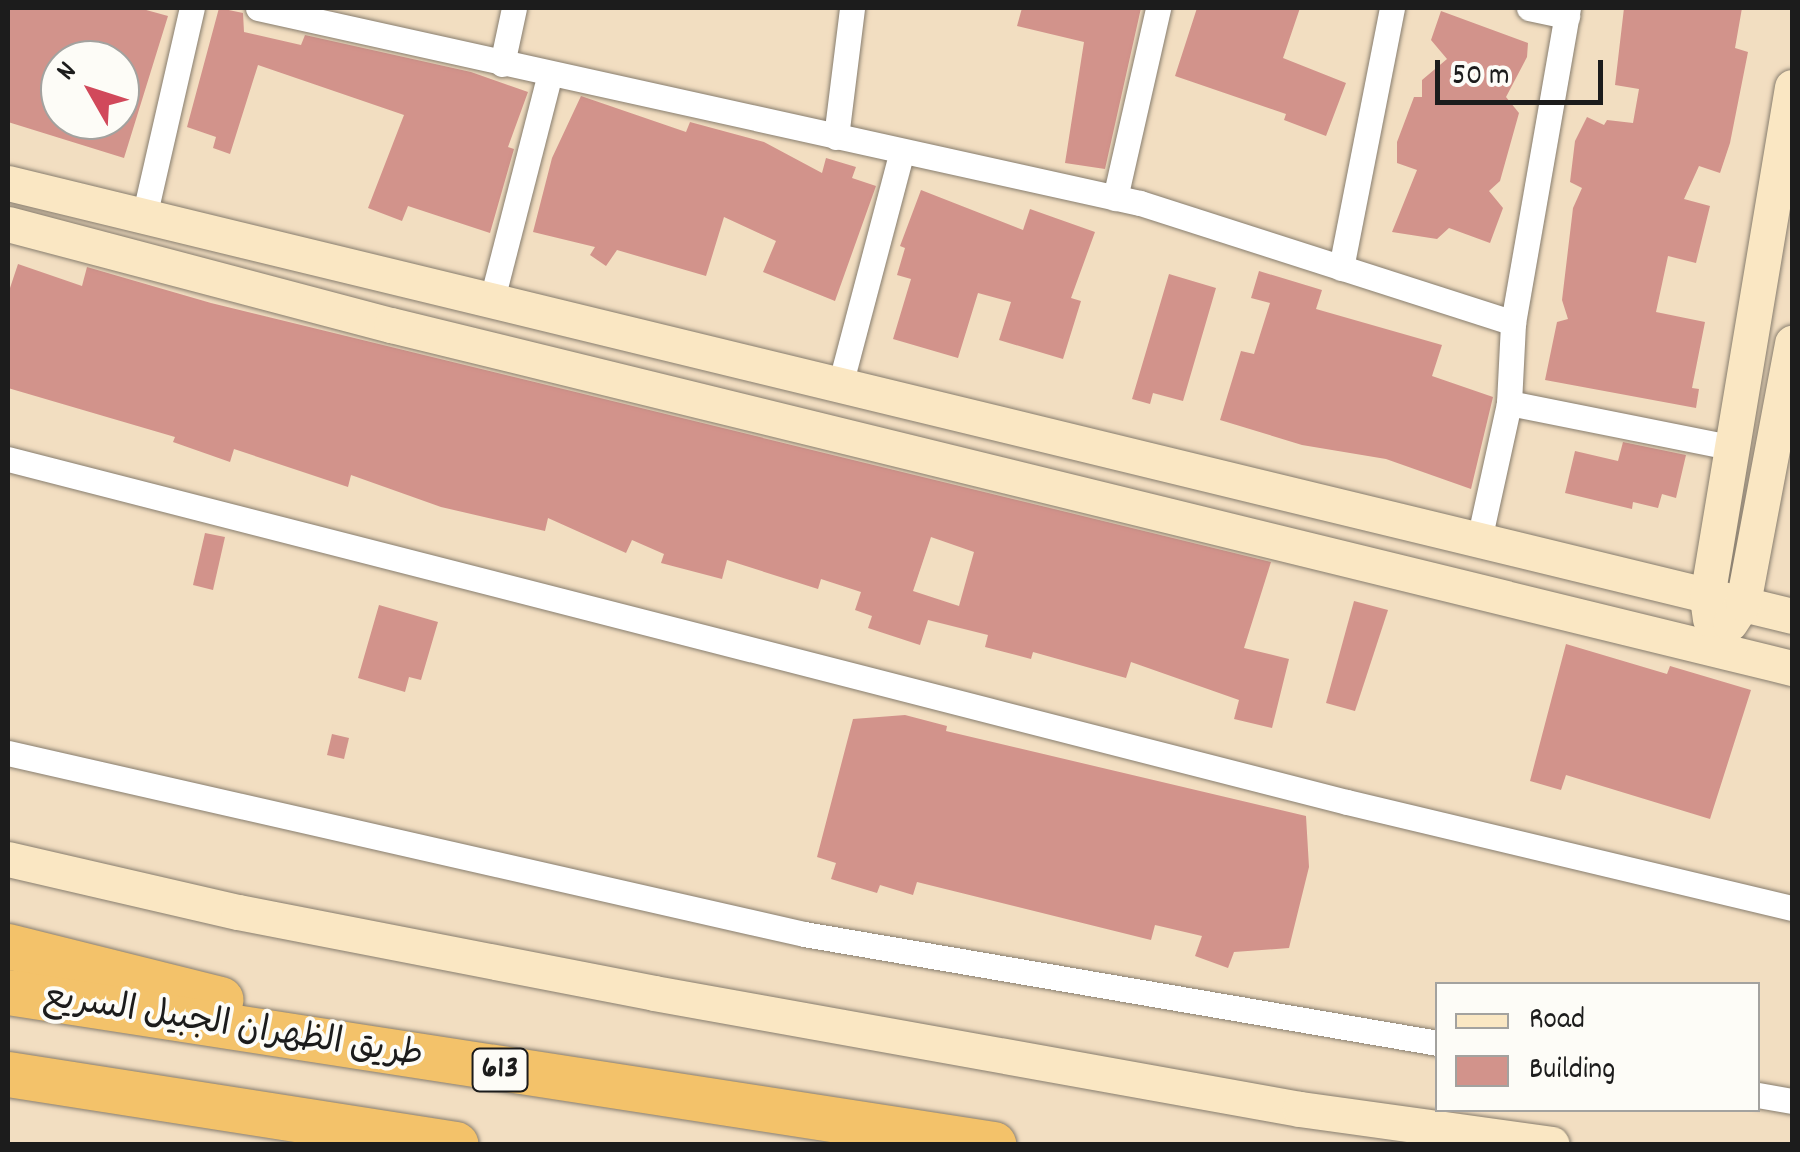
<!DOCTYPE html>
<html>
<head>
<meta charset="utf-8">
<style>
	body { margin:0 }
	#map { position:relative; width:1800px; height:1152px; overflow:hidden; background:#f2dec1; font-family:Dekko,"Playpen Sans Arabic",sans-serif }
	div>[style] { position:absolute }
	[style*='--x'] { left:calc(var(--x)*1px); top:calc(var(--y)*1px); width:calc(var(--w)*1px); rotate:calc(var(--a)*1deg) }
	.building>* { inset:0; background:#d2938b }
	.roads { filter:drop-shadow(0 0 2px #877d6e) drop-shadow(0 0 2px #877d6e) }
	.street>* { height:25px; margin:-12.5px; padding:0 12.5px; transform-origin:12.5px; border-radius:12.5px; background:#fff }
	.secondary>* { height:35px; margin:-17.5px; padding:0 17.5px; transform-origin:17.5px; border-radius:17.5px; background:#fae7c3 }
	.highway>* { height:45px; margin:-22.5px; padding:0 22.5px; transform-origin:22.5px; border-radius:22.5px; background:#f3c26a }
	span { translate:-50% -50%; white-space:nowrap; text-align:center; line-height:1.15; -webkit-text-stroke:8px #fdfcf7; paint-order:stroke }
	.shield-label span { padding:2px 8px; background:#fdfcf7; border:2px solid; border-radius:8px; -webkit-text-stroke-width:0 }
	.shield-label { font-size:32px; color:#1c1c1c; font-weight:700 }
	.street-label { font-size:35px; color:#1c1c1c }
	.frame { position:absolute; inset:0; border:10px solid #1c1c1c; pointer-events:none }
	.legend { position:absolute; left:1435px; top:982px; width:325px; height:130px; box-sizing:border-box; background:#fdfcf7; border:2px solid #a3a29f; margin:0; padding:12px 18px; list-style:none; font-size:30px; color:#1c1c1c }
	.legend li { display:flex; align-items:center; gap:20px; height:50px }
	.legend b { width:50px; border:2px solid #a3a29f }
	.north { position:absolute; left:40px; top:40px; width:100px; height:100px; box-sizing:border-box; background:#fdfcf7; border:2px solid #a3a29f; border-radius:50%; rotate:309deg; font-size:28px; font-weight:700; line-height:40px; text-align:center; color:#1c1c1c }
	.north::after { content:''; display:block; margin:auto; width:35px; height:45px; background:#d1495b; clip-path:polygon(50% 0,100% 100%,50% 72%,0 100%) }
	.scale { position:absolute; left:1435px; top:60px; width:168px; height:45px; box-sizing:border-box; border:5px solid #1c1c1c; border-top:0; padding-left:12px; font-size:30px; line-height:35px; white-space:nowrap; color:#1c1c1c; -webkit-text-stroke:8px #fdfcf7; paint-order:stroke }
</style>
</head>
<body>
<div id="map">
	<div class="building">
		<i style="clip-path:polygon(evenodd,8px 8px,139px 8px,168px 16px,124px 158px,8px 122px,8px 8px,60px 60px,120px 60px,120px 120px,60px 120px,60px 60px)"></i>
		<i style="clip-path:polygon(219px 8px,243px 13px,244px 32px,301px 45px,305px 35px,471px 72px,528px 92px,508px 147px,514px 149px,490px 233px,408px 206px,402px 221px,368px 208px,404px 115px,258px 65px,230px 154px,213px 148px,216px 137px,187px 127px)"></i>
		<i style="clip-path:polygon(1022px 8px,1141px 8px,1105px 169px,1065px 163px,1084px 42px,1017px 26px)"></i>
		<i style="clip-path:polygon(1197px 8px,1300px 8px,1283px 58px,1346px 83px,1326px 136px,1284px 120px,1286px 114px,1175px 76px)"></i>
		<i style="clip-path:polygon(1624px 8px,1742px 8px,1735px 48px,1748px 52px,1730px 143px,1720px 173px,1699px 166px,1684px 199px,1710px 206px,1696px 263px,1668px 256px,1656px 312px,1705px 322px,1692px 388px,1699px 389px,1696px 408px,1545px 380px,1557px 322px,1568px 319px,1562px 300px,1573px 208px,1582px 188px,1570px 182px,1575px 141px,1587px 117px,1604px 125px,1607px 120px,1633px 123px,1639px 89px,1615px 85px)"></i>
		<i style="clip-path:polygon(1441px 11px,1528px 43px,1527px 57px,1506px 97px,1519px 113px,1500px 181px,1489px 191px,1503px 208px,1490px 243px,1449px 228px,1437px 239px,1392px 232px,1417px 170px,1397px 163px,1397px 142px,1414px 97px,1422px 97px,1422px 80px,1447px 59px,1431px 40px)"></i>
		<i style="clip-path:polygon(581px 96px,686px 132px,690px 122px,764px 142px,822px 173px,826px 158px,856px 167px,852px 178px,876px 186px,835px 301px,763px 272px,776px 241px,724px 217px,706px 276px,617px 250px,606px 266px,590px 255px,595px 247px,533px 232px,552px 158px)"></i>
		<i style="clip-path:polygon(921px 190px,1023px 230px,1030px 209px,1095px 232px,1071px 298px,1081px 301px,1063px 359px,999px 340px,1011px 302px,978px 293px,958px 358px,893px 339px,911px 279px,897px 275px,905px 248px,900px 246px)"></i>
		<i style="clip-path:polygon(evenodd,18px 264px,82px 286px,87px 267px,211px 303px,1271px 562px,1244px 648px,1289px 659px,1272px 728px,1234px 719px,1239px 700px,1131px 662px,1126px 678px,1033px 652px,1031px 659px,985px 647px,988px 635px,928px 620px,920px 645px,868px 628px,872px 616px,855px 610px,861px 592px,821px 579px,818px 589px,727px 560px,722px 579px,661px 563px,664px 554px,632px 540px,626px 553px,548px 518px,545px 531px,441px 507px,351px 475px,348px 487px,234px 449px,230px 462px,173px 442px,175px 437px,8px 388px,8px 294px,18px 264px,931px 537px,974px 552px,959px 606px,913px 591px,931px 537px)"></i>
		<i style="clip-path:polygon(1259px 271px,1322px 290px,1316px 309px,1442px 345px,1432px 376px,1493px 397px,1471px 489px,1386px 459px,1302px 445px,1220px 420px,1241px 351px,1254px 354px,1270px 303px,1251px 298px)"></i>
		<i style="clip-path:polygon(1169px 274px,1216px 288px,1183px 401px,1153px 393px,1150px 404px,1132px 399px)"></i>
		<i style="clip-path:polygon(1623px 442px,1686px 455px,1676px 498px,1662px 494px,1658px 508px,1633px 502px,1632px 509px,1565px 493px,1575px 451px,1618px 461px)"></i>
		<i style="clip-path:polygon(205px 533px,225px 537px,213px 590px,193px 585px)"></i>
		<i style="clip-path:polygon(1354px 601px,1388px 610px,1355px 711px,1326px 703px)"></i>
		<i style="clip-path:polygon(379px 605px,438px 622px,421px 680px,409px 677px,405px 692px,358px 678px)"></i>
		<i style="clip-path:polygon(1566px 644px,1667px 674px,1670px 666px,1751px 690px,1710px 819px,1566px 775px,1561px 790px,1530px 781px)"></i>
		<i style="clip-path:polygon(905px 715px,947px 726px,946px 731px,1306px 816px,1309px 867px,1289px 948px,1234px 952px,1228px 968px,1195px 956px,1202px 936px,1155px 925px,1151px 940px,917px 882px,913px 895px,880px 885px,877px 893px,831px 879px,836px 863px,817px 857px,853px 719px)"></i>
		<i style="clip-path:polygon(332px 734px,349px 738px,344px 759px,327px 755px)"></i>
	</div>
	<div class="roads">
		<div class="street">
			<i style="--x:258;--y:8;--w:903;--a:12.47"></i>
			<i style="--x:1140;--y:203;--w:392;--a:17.8"></i>
			<i style="--x:1529;--y:8;--w:39;--a:12"></i>
			<i style="--x:502;--y:64;--w:57;--a:-77.9"></i>
			<i style="--x:836;--y:137;--w:130;--a:-82.9"></i>
			<i style="--x:1115;--y:198;--w:195;--a:-77.2"></i>
			<i style="--x:144;--y:217;--w:214;--a:-77.1"></i>
			<i style="--x:1341;--y:268;--w:265;--a:-78.9"></i>
			<i style="--x:491;--y:303;--w:236;--a:-75.6"></i>
			<i style="--x:839;--y:389;--w:246;--a:-75.2"></i>
			<i style="--x:1509;--y:403;--w:229;--a:11.3"></i>
			<i style="--x:8;--y:459;--w:1382;--a:14.37"></i>
			<i style="--x:1347;--y:802;--w:457;--a:13.4"></i>
			<i style="--x:1479;--y:540;--w:140;--a:-77.6"></i>
			<i style="--x:1509;--y:403;--w:80;--a:-87.1"></i>
			<i style="--x:1513;--y:323;--w:320;--a:-80.1"></i>
			<i style="--x:8;--y:753;--w:816;--a:12.81"></i>
			<i style="--x:804;--y:934;--w:643;--a:9.76"></i>
			<i style="--x:1758;--y:1095;--w:35;--a:10"></i>
		</div>
		<div class="secondary">
			<i style="--x:8;--y:183;--w:1836;--a:13.64"></i>
			<i style="--x:8;--y:224;--w:396;--a:14.8"></i>
			<i style="--x:391;--y:325;--w:1442;--a:13.76"></i>
			<i style="--x:1710;--y:619;--w:22;--a:-98"></i>
			<i style="--x:1707;--y:597;--w:517;--a:-80.54"></i>
			<i style="--x:1730;--y:623;--w:24;--a:-57"></i>
			<i style="--x:1743;--y:603;--w:265;--a:-79.3"></i>
			<i style="--x:8;--y:859;--w:236;--a:13"></i>
			<i style="--x:238;--y:912;--w:424;--a:11"></i>
			<i style="--x:654;--y:993;--w:656;--a:10.18"></i>
			<i style="--x:1300;--y:1109;--w:254;--a:7.9"></i>
		</div>
		<div class="highway">
			<i style="--x:8;--y:946;--w:219;--a:14"></i>
			<i style="--x:8;--y:992;--w:997;--a:8.77"></i>
			<i style="--x:8;--y:1074;--w:453;--a:8.9"></i>
		</div>
	</div>
	<div class="shield-label">
		<span style="left:500px;top:1070px">613</span>
	</div>
	<div class="street-label">
		<span style="left:233px;top:1028px;rotate:9deg">طريق الظهران الجبيل السريع</span>
	</div>
	<div class="frame"></div>
	<ul class="legend">
	<li><b style="height:12px;background:#fae7c3"></b>Road</li>
	<li><b style="height:28px;background:#d2938b"></b>Building</li>
	</ul>
	<div class="north">N</div>
	<div class="scale">50 m</div>
</div>
</body>
</html>
